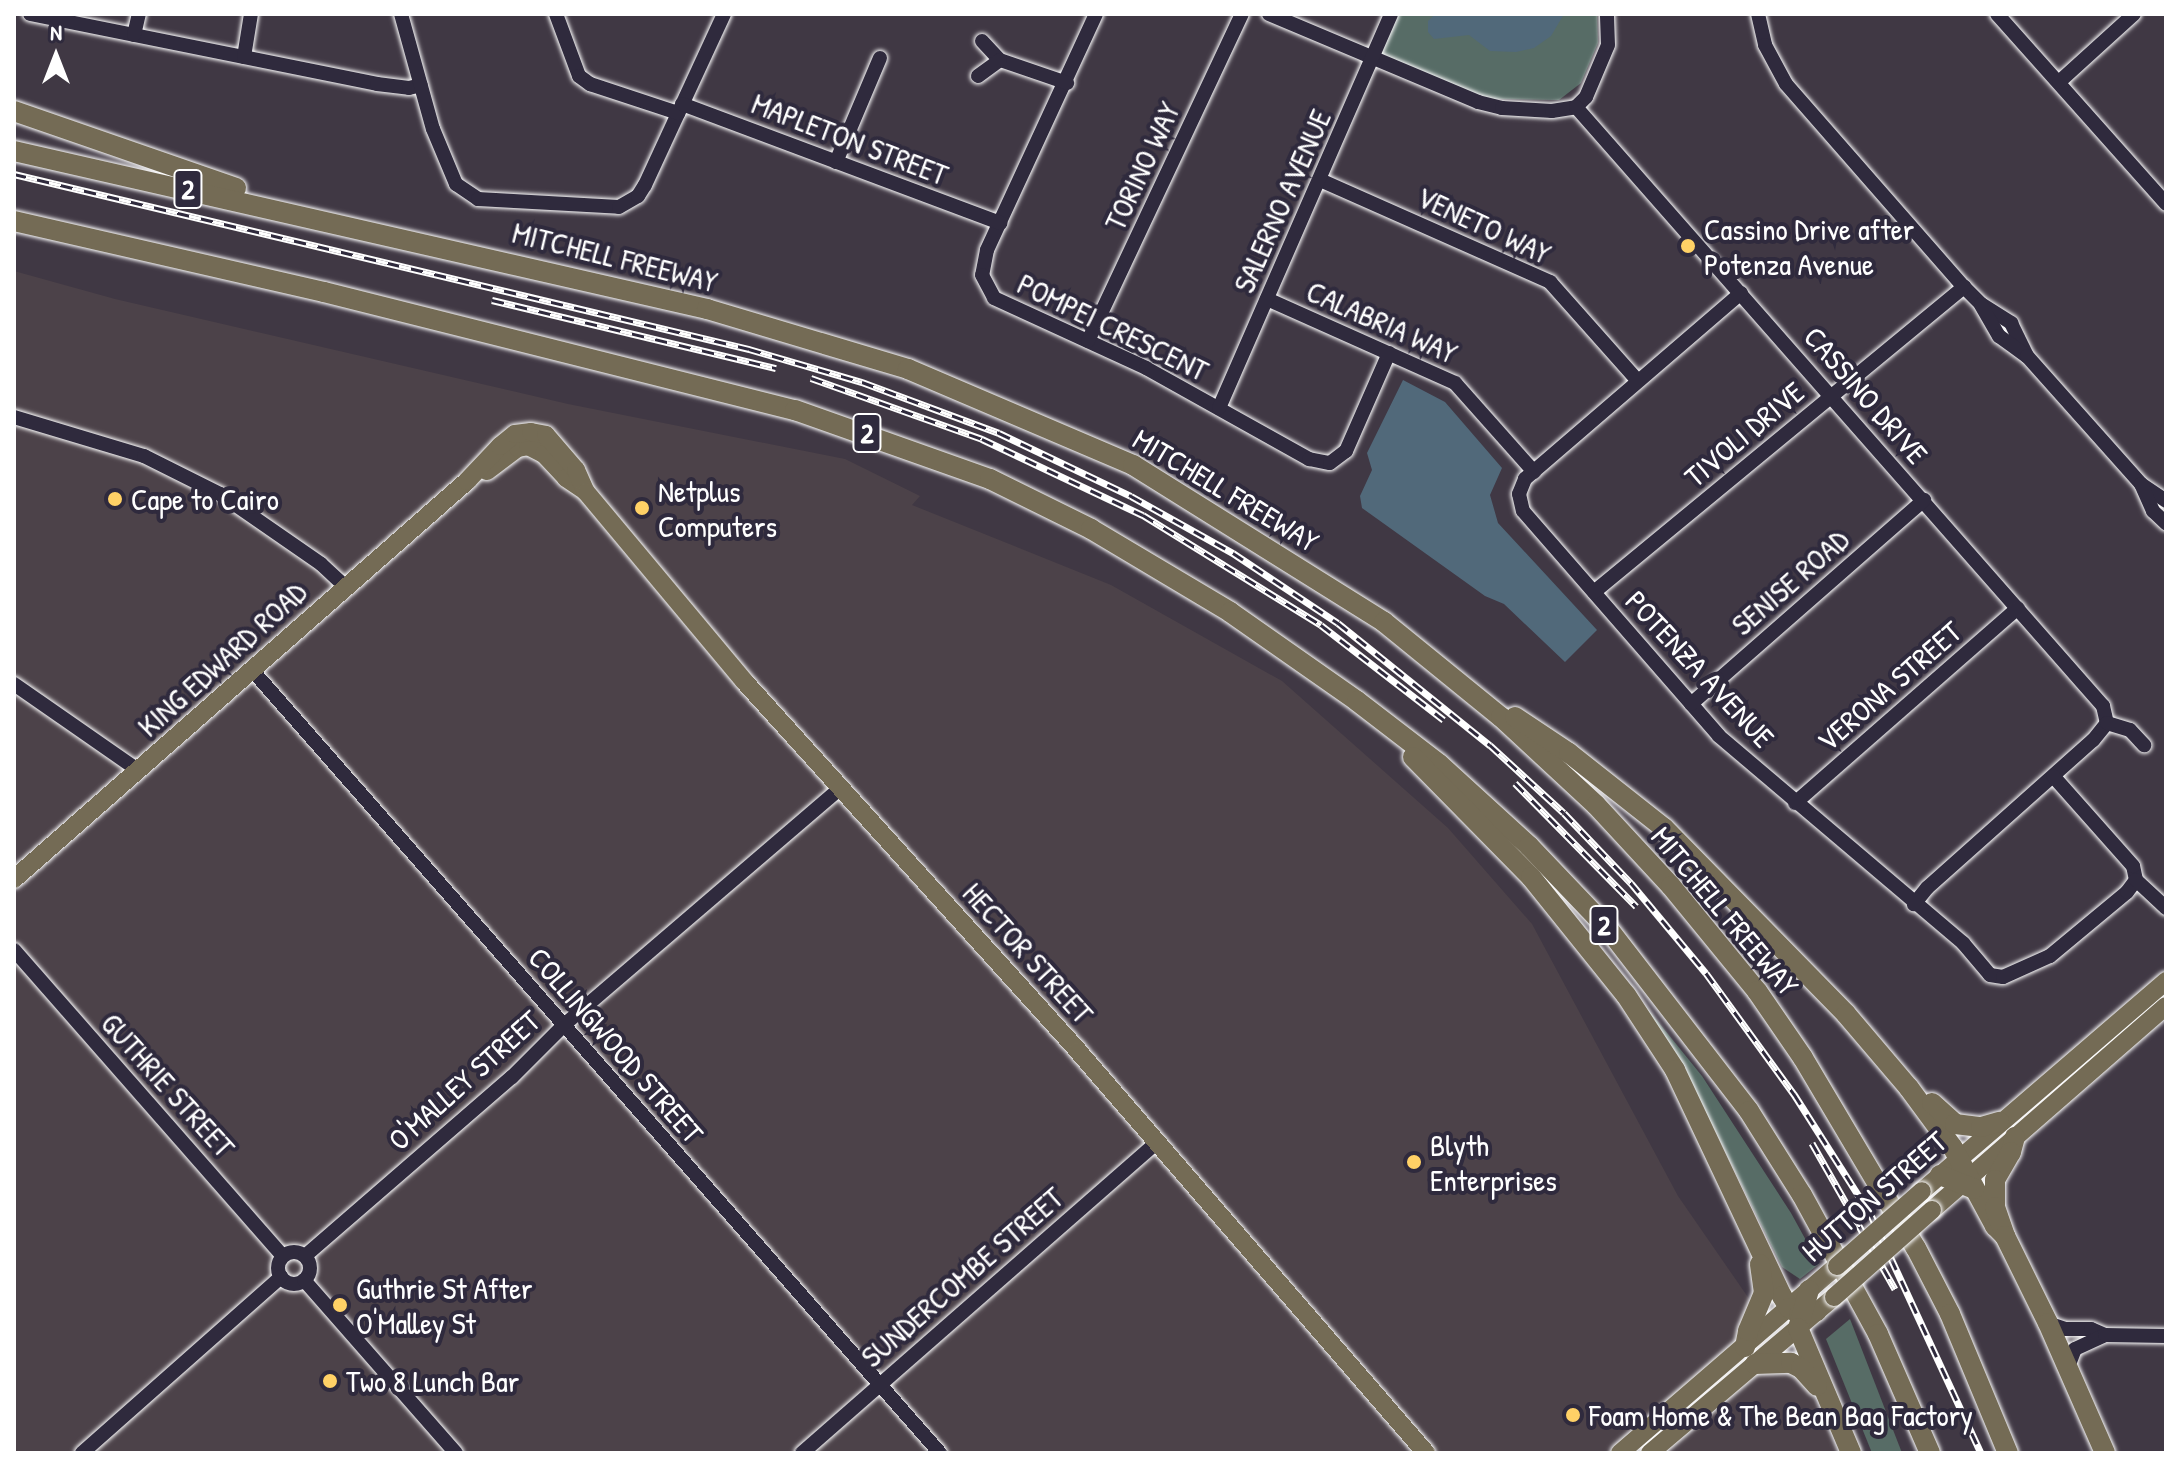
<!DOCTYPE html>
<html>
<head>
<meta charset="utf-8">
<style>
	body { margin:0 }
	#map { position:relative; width:2180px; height:1467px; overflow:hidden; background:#403844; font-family:"Patrick Hand",sans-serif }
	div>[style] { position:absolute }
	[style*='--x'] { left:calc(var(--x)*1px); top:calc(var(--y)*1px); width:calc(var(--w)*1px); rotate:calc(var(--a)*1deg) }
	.built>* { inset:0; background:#4c4249 }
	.green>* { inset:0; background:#576c66 }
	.water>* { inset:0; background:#51697a }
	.roads { filter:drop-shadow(0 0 2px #fff) drop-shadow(0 0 2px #fff) }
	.minor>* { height:14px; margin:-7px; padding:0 7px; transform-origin:7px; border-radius:7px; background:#2f2a3d }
	.minor>.ring { margin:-7px; padding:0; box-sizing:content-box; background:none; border:14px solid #2f2a3d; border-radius:50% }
	.major>* { height:18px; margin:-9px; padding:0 9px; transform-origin:9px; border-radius:9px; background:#746b55 }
	.highway>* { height:20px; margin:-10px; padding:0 10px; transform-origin:10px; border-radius:10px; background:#746b55 }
	.rail>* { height:7px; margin-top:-3.5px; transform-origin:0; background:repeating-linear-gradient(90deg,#2f2a3d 0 12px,#fff 0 24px); box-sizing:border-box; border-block:2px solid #fff }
	.bridges { filter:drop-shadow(0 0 2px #fff) drop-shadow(0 0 2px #fff) }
	.major-bridge>* { height:18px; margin:-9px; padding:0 9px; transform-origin:9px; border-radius:9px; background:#746b55 }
	.dots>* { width:22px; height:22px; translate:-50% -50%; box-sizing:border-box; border:4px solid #2f2a3d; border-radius:50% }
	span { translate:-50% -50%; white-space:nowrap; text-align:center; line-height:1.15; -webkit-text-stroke:8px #2f2a3d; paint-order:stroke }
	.shield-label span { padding:2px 6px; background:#2f2a3d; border:2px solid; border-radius:6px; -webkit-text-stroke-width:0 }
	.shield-label { font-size:28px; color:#fff; font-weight:700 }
	.street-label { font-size:30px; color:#fff }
	.poi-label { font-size:30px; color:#fff }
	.left { translate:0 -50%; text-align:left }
	.frame { position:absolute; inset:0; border:16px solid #fff; pointer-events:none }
	.north { position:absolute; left:16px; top:16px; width:80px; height:80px; -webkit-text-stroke:6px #2f2a3d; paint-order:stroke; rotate:0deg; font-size:22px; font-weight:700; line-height:32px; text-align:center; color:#fff }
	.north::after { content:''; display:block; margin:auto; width:28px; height:36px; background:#fff; clip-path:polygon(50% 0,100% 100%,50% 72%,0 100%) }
</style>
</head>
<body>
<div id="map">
	<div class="built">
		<i style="clip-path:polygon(14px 271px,115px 299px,568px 404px,845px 459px,920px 496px,912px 505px,1111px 585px,1282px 681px,1448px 828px,1532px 924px,1678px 1196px,1808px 1384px,1838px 1453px,14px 1453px)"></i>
	</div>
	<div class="green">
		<i style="clip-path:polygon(1392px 14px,1597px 14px,1598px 43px,1581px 83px,1559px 100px,1487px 99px,1375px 53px)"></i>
		<i style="clip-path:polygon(1642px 1002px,1702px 1076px,1791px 1213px,1819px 1264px,1800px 1279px,1782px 1267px,1691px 1082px)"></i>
		<i style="clip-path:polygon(1850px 1319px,1902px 1453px,1872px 1453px,1826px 1339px)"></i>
	</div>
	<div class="water">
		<i style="clip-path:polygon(1435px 14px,1564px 14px,1551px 36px,1534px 48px,1516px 52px,1490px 51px,1469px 35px,1434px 39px,1428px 32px,1428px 21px)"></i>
		<i style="clip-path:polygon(1403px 380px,1445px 402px,1502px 468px,1490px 495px,1498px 523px,1597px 630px,1565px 662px,1504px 604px,1485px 596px,1362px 508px,1360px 496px,1372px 470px,1367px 453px)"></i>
	</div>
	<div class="roads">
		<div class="minor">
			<i style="--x:30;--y:14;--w:354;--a:11.4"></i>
			<i style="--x:377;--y:84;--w:32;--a:7"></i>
			<i style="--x:409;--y:88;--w:12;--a:-14"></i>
			<i style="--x:401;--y:14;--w:119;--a:74.5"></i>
			<i style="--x:433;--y:129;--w:60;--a:67.3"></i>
			<i style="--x:456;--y:184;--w:27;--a:34"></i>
			<i style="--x:478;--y:199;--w:141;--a:3.2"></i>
			<i style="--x:619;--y:207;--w:22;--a:-30"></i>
			<i style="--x:638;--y:196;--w:13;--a:-58"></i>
			<i style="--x:645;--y:185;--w:188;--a:-65.2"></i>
			<i style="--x:556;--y:14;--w:66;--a:69.6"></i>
			<i style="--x:579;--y:76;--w:14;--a:36"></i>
			<i style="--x:590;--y:84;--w:93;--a:18.2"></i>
			<i style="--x:1096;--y:14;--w:260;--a:114.8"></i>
			<i style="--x:987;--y:250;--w:25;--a:101"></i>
			<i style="--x:982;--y:275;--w:26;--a:62"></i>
			<i style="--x:994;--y:298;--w:167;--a:24.7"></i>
			<i style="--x:1146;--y:368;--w:187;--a:29.2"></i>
			<i style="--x:1309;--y:459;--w:21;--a:11"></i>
			<i style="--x:1330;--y:463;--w:20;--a:-37"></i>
			<i style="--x:1346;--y:451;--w:107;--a:-66.3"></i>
			<i style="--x:1269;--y:14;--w:227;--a:22.8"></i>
			<i style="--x:1478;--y:102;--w:25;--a:14"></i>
			<i style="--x:1502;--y:108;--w:50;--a:3.4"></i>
			<i style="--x:1552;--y:111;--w:24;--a:-9"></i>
			<i style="--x:1576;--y:107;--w:14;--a:-45"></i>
			<i style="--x:1586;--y:97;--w:56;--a:-67.1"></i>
			<i style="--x:1608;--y:45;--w:31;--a:-92"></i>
			<i style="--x:1758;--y:14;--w:32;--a:77"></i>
			<i style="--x:1765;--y:45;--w:44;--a:61.7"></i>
			<i style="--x:1786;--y:84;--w:270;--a:48.8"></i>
			<i style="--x:1964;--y:287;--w:24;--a:45"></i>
			<i style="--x:1981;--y:304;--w:36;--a:32"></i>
			<i style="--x:2011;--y:323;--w:37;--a:64"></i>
			<i style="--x:1997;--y:14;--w:254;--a:48.3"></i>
			<i style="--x:134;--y:35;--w:22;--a:-77"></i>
			<i style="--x:982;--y:41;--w:26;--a:47"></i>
			<i style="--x:1000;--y:60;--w:71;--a:18.9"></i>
			<i style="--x:244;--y:57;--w:44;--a:-80.8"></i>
			<i style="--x:978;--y:76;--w:27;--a:-36"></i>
			<i style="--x:2059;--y:82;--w:101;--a:-42.2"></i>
			<i style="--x:682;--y:104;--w:340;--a:20.5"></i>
			<i style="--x:1576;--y:107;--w:798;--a:48.66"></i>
			<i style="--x:2103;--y:706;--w:17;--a:77"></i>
			<i style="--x:2107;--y:723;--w:22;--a:129"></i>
			<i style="--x:2093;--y:740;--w:222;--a:138.3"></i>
			<i style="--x:1927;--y:888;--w:21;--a:129"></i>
			<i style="--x:836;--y:162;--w:113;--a:-67.1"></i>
			<i style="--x:1320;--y:180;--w:252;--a:23.9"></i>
			<i style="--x:1550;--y:282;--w:132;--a:48.4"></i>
			<i style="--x:1741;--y:293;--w:285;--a:139.3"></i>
			<i style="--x:1525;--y:479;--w:16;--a:112"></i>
			<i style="--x:1519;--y:494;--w:17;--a:77"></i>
			<i style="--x:1523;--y:511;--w:298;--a:48.9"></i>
			<i style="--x:1719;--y:736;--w:320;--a:40.3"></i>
			<i style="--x:1963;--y:943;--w:42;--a:49.8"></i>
			<i style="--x:1990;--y:975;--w:13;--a:9"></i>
			<i style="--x:2003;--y:977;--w:51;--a:-24.1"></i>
			<i style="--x:2050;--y:956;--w:100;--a:-39.7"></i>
			<i style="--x:2127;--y:892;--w:15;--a:-53"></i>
			<i style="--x:2136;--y:880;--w:14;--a:-102"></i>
			<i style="--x:2133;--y:866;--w:120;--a:-131.6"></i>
			<i style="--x:1267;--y:299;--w:206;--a:24.1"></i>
			<i style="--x:1455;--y:383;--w:119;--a:48.4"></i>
			<i style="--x:1981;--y:305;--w:36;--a:60"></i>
			<i style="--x:1999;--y:336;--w:34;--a:36"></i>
			<i style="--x:2027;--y:356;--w:171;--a:48.3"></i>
			<i style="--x:2141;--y:484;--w:30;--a:34"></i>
			<i style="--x:1088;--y:341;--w:361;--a:-64.8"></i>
			<i style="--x:1219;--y:408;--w:430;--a:-66.4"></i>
			<i style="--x:14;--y:417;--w:136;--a:16.7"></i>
			<i style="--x:144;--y:456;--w:85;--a:26.6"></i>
			<i style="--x:220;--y:494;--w:123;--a:34.7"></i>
			<i style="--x:321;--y:564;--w:34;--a:43"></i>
			<i style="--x:2141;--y:484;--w:30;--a:66"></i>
			<i style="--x:2153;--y:511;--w:18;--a:43"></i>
			<i style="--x:1594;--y:592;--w:480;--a:-39.5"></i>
			<i style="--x:253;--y:671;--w:1041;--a:48.7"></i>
			<i style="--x:14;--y:684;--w:152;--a:34.8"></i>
			<i style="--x:1691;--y:704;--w:310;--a:-41.2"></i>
			<i style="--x:2107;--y:723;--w:24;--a:17"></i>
			<i style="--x:2130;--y:730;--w:21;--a:47"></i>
			<i style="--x:1795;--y:803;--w:296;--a:-41.2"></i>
			<i style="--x:2136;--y:880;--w:41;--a:43"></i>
			<i style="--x:14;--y:950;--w:407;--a:48.7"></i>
			<i class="ring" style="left:278px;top:1252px;width:18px;height:18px"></i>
			<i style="--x:305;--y:1256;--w:274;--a:-40.9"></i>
			<i style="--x:512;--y:1077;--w:74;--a:-45"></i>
			<i style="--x:564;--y:1025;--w:365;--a:-40.6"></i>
			<i style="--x:304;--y:1280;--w:230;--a:48.7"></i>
			<i style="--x:2048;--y:1323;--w:18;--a:19"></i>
			<i style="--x:2065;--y:1329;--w:26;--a:0"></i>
			<i style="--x:2091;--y:1329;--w:15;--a:23"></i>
			<i style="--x:2068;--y:1367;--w:19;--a:-69"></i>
			<i style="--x:2075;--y:1349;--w:33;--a:-25"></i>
			<i style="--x:2105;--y:1335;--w:61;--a:0.9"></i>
			<i style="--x:82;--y:1453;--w:266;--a:-41.5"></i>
			<i style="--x:802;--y:1453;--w:472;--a:-41.2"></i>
		</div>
		<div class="major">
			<i style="--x:487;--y:471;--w:39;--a:-37"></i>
			<i style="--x:518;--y:448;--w:10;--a:-11"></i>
			<i style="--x:528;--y:446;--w:18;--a:27"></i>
			<i style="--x:544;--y:454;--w:33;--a:47"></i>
			<i style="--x:566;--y:478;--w:22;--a:34"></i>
			<i style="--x:14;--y:879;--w:603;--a:-41.3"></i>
			<i style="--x:467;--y:481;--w:48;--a:-46.7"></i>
			<i style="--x:500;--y:446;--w:19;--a:-39"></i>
			<i style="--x:515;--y:434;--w:16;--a:-7"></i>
			<i style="--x:531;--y:432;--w:15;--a:11"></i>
			<i style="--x:546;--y:435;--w:46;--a:49.4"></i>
			<i style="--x:576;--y:470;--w:24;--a:66"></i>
			<i style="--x:586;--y:492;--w:246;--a:50.1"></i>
			<i style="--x:744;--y:681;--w:498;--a:47.9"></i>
			<i style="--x:1078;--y:1051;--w:532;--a:49.12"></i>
			<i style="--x:1922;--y:1191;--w:322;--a:-40.7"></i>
			<i style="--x:1932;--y:1210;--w:310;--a:-41.1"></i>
			<i style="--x:1620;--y:1453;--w:286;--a:-40.8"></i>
			<i style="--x:1650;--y:1453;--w:241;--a:-40.3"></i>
		</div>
		<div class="highway">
			<i style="--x:14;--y:111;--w:235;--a:19.1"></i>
			<i style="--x:14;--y:151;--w:711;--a:12.84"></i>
			<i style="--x:707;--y:309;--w:210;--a:16.6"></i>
			<i style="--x:908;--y:369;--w:245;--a:23.1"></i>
			<i style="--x:1133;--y:465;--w:296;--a:32"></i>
			<i style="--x:1384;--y:622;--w:151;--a:39.1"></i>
			<i style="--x:1501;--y:717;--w:129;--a:42.8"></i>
			<i style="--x:1596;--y:805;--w:110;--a:47.2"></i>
			<i style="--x:1671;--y:886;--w:136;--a:50.7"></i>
			<i style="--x:1757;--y:991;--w:81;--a:55.5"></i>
			<i style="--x:1803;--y:1058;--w:221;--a:59.3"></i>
			<i style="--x:1916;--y:1248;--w:74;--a:62.7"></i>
			<i style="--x:1950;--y:1314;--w:151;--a:67.4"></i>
			<i style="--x:14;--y:221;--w:318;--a:12.9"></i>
			<i style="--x:324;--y:292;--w:486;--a:14.1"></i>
			<i style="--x:795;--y:410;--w:207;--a:19.5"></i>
			<i style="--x:990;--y:479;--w:113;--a:26.3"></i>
			<i style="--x:1091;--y:529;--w:162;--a:30.8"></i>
			<i style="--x:1230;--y:612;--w:155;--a:35"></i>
			<i style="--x:1357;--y:701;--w:103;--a:37.5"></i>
			<i style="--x:1439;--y:764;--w:122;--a:42.3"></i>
			<i style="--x:1529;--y:846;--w:117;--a:46.4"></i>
			<i style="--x:1610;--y:931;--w:227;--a:52.3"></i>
			<i style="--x:1749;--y:1111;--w:99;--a:57.8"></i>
			<i style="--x:1802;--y:1195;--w:158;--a:61.3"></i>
			<i style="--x:1878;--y:1334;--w:130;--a:66.4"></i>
			<i style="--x:1515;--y:717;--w:65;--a:33.7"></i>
			<i style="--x:1569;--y:753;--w:121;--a:38.3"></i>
			<i style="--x:1664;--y:828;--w:260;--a:45.6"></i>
			<i style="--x:1846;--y:1014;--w:97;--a:49.6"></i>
			<i style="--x:1909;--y:1088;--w:74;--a:53.7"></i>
			<i style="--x:1953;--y:1148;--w:89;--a:61.7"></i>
			<i style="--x:1995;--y:1226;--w:14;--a:45"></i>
			<i style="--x:1413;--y:757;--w:168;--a:45.5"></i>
			<i style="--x:1531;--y:877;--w:151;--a:51.2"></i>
			<i style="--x:1626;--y:995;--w:90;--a:56.8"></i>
			<i style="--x:1675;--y:1070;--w:250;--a:64.7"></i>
			<i style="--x:1782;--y:1296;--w:14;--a:60"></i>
			<i style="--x:1789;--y:1308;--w:12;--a:31"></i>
			<i style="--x:1799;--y:1314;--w:18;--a:-9"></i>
			<i style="--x:1932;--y:1103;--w:31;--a:42"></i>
			<i style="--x:1955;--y:1124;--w:26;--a:7"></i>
			<i style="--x:1981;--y:1127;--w:19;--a:-16"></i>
			<i style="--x:2015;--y:1137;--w:16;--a:105"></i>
			<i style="--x:2011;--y:1152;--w:32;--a:120"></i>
			<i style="--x:1995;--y:1180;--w:27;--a:90"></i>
			<i style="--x:1995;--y:1207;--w:31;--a:71"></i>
			<i style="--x:2005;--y:1236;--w:97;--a:63.7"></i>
			<i style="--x:2048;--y:1323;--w:142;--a:66.3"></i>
			<i style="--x:1940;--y:1175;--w:37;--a:22"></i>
			<i style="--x:1809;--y:1290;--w:40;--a:106"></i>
			<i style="--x:1798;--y:1328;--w:136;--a:67"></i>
			<i style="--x:1745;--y:1347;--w:16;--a:-79"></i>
			<i style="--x:1748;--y:1331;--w:41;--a:-67.2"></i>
			<i style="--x:1764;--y:1293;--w:29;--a:-98"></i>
			<i style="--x:1755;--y:1364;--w:36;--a:-2"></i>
			<i style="--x:1791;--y:1363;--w:11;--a:27"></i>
			<i style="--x:1801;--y:1368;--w:24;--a:48"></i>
		</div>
	</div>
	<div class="rail">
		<i style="--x:14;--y:174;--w:756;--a:13.39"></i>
		<i style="--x:749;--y:349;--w:118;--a:16.3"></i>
		<i style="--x:862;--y:382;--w:146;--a:20.4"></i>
		<i style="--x:999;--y:433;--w:146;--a:25.5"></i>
		<i style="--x:1131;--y:496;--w:117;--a:29.2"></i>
		<i style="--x:1233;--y:553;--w:126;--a:33.7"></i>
		<i style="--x:1338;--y:623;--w:195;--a:38.8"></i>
		<i style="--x:1490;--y:745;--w:100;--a:42.6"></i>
		<i style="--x:1564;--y:813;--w:97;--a:46.3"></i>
		<i style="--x:1631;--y:883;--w:117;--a:50.2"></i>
		<i style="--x:1706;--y:973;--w:150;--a:54"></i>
		<i style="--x:1794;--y:1094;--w:143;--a:57.5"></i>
		<i style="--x:1871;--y:1215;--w:262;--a:65.2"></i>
		<i style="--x:492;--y:300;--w:292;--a:13.5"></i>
		<i style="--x:811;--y:378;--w:182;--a:19.6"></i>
		<i style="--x:982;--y:439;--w:178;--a:25.3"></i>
		<i style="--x:1143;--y:515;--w:209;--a:31.7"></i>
		<i style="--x:1321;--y:625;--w:155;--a:37.7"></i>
		<i style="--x:1515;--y:783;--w:173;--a:45.5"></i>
		<i style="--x:1812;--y:1143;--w:168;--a:60.4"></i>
	</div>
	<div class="bridges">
		<div class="major-bridge">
			<i style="--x:1837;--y:1266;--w:113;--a:-41.4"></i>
			<i style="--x:1834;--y:1297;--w:131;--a:-41.6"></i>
		</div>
	</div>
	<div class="dots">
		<i style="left:1688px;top:246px;background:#ffd166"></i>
		<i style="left:115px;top:499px;background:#ffd166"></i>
		<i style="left:642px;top:508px;background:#ffd166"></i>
		<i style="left:1414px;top:1162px;background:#ffd166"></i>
		<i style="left:340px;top:1305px;background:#ffd166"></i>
		<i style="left:330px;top:1381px;background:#ffd166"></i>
		<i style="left:1573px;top:1415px;background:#ffd166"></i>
	</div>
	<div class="shield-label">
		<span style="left:188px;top:189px">2</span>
		<span style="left:867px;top:433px">2</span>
		<span style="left:1604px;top:925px">2</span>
	</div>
	<div class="street-label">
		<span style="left:850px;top:139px;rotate:21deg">MAPLETON STREET</span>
		<span style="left:1142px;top:166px;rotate:-65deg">TORINO WAY</span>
		<span style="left:1282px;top:201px;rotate:-66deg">SALERNO AVENUE</span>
		<span style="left:1484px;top:225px;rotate:25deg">VENETO WAY</span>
		<span style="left:615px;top:257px;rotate:14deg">MITCHELL FREEWAY</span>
		<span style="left:1382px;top:322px;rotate:24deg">CALABRIA WAY</span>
		<span style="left:1113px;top:327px;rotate:26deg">POMPEI CRESCENT</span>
		<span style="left:1866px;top:395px;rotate:49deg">CASSINO DRIVE</span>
		<span style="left:1744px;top:434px;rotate:-40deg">TIVOLI DRIVE</span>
		<span style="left:1226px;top:490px;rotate:31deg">MITCHELL FREEWAY</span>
		<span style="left:1790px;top:582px;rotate:-41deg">SENISE ROAD</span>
		<span style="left:222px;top:659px;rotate:-42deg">KING EDWARD ROAD</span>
		<span style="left:1700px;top:669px;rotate:47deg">POTENZA AVENUE</span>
		<span style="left:1889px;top:686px;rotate:-41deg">VERONA STREET</span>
		<span style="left:1725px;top:911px;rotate:50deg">MITCHELL FREEWAY</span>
		<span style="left:1028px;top:953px;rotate:48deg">HECTOR STREET</span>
		<span style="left:616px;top:1045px;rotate:49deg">COLLINGWOOD STREET</span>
		<span style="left:464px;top:1080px;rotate:-42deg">O'MALLEY STREET</span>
		<span style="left:168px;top:1085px;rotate:48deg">GUTHRIE STREET</span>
		<span style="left:1874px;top:1196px;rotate:-41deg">HUTTON STREET</span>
		<span style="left:962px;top:1277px;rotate:-41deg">SUNDERCOMBE STREET</span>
	</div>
	<div class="poi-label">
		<span class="left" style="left:1704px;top:246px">Cassino Drive after<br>Potenza Avenue</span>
		<span class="left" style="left:658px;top:508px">Netplus<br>Computers</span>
		<span class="left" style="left:131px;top:499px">Cape to Cairo</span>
		<span class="left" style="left:1430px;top:1162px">Blyth<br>Enterprises</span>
		<span class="left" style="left:356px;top:1305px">Guthrie St After<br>O'Malley St</span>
		<span class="left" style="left:346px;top:1381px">Two 8 Lunch Bar</span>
		<span class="left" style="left:1589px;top:1415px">Foam Home &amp; The Bean Bag Factory</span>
	</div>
	<div class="frame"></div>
	<div class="north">N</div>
</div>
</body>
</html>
